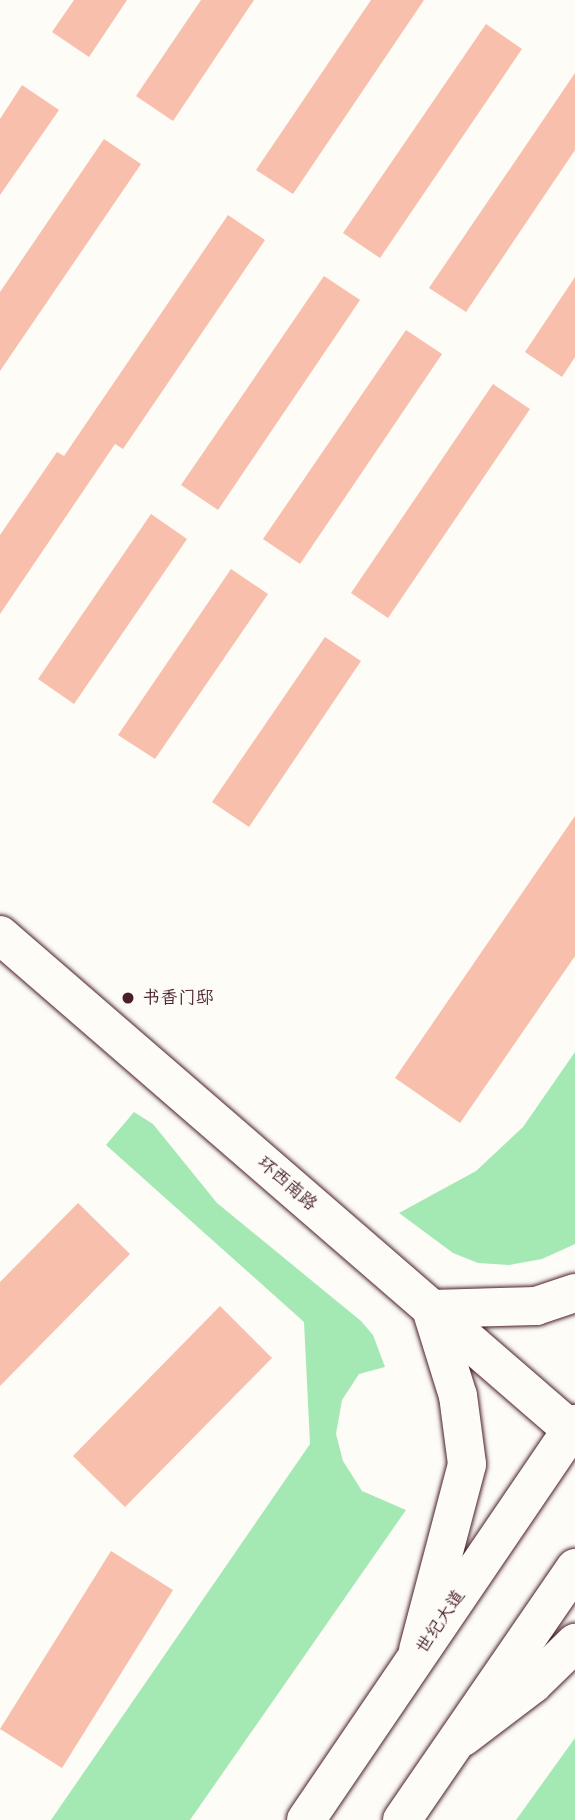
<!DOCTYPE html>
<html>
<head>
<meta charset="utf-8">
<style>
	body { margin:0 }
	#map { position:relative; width:575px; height:1820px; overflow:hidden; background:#fdfcf7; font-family:Pangolin,"LXGW WenKai TC",sans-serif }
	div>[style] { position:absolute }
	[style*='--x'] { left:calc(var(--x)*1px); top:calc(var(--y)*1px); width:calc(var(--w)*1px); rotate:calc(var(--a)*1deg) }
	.green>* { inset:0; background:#a4e9b4 }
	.building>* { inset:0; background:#f7bfac }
	.roads { filter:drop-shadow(0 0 2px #4a1f2b) drop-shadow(0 0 2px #4a1f2b) }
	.secondary>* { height:38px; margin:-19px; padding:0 19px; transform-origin:19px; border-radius:19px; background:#fdfcf7 }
	.primary>* { height:38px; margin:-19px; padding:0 19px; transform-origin:19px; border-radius:19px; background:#fdfcf7 }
	.dots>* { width:19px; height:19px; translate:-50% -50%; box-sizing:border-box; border:4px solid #fdfcf7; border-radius:50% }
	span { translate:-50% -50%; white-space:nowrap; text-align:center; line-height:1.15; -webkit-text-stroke:5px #fdfcf7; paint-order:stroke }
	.poi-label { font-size:18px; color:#4a1f2b }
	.left { translate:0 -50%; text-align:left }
	.street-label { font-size:18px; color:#4a1f2b }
</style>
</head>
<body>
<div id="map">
	<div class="green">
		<i style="clip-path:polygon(575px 1052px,575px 1244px,542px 1259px,509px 1265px,478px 1263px,453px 1253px,399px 1213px,476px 1171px,523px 1127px)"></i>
		<i style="clip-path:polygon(134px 1112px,153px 1124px,217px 1203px,361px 1321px,373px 1335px,385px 1367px,359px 1374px,342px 1400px,336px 1434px,343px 1461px,362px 1491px,406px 1510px,190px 1820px,51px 1820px,310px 1444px,304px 1322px,106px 1145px)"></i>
		<i style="clip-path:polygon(575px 1738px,575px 1820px,516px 1820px)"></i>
	</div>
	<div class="building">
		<i style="clip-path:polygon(74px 0,127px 0,89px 57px,52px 32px)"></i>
		<i style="clip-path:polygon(201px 0,254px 0,173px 121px,136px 96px)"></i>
		<i style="clip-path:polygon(371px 0,424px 0,293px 194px,256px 170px)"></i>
		<i style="clip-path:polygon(486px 24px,522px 49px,380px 258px,343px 233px)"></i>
		<i style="clip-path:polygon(575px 73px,575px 150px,466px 312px,429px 288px)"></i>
		<i style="clip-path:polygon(22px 85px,59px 110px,0 195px,0 119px)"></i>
		<i style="clip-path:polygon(104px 139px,141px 164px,0 371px,0 292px)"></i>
		<i style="clip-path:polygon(228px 215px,265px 240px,123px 449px,115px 444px,0 614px,0 535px,57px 452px,64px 456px)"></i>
		<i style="clip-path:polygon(324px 276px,360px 300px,218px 510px,181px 485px)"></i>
		<i style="clip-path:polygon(575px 277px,575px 357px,562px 377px,525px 352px)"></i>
		<i style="clip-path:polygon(406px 330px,442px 354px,300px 564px,263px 539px)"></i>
		<i style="clip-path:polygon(493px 384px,530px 409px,388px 618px,351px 593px)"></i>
		<i style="clip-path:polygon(151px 514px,187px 539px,74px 704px,38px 679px)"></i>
		<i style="clip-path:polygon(231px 569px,268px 594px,155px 759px,118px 735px)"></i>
		<i style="clip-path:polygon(325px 637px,361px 661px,249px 827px,212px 802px)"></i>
		<i style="clip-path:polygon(575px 816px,575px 956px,460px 1123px,395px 1078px)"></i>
		<i style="clip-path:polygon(78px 1203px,130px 1254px,0 1386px,0 1282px)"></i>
		<i style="clip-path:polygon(220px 1306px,272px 1358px,125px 1507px,73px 1456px)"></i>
		<i style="clip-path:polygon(111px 1551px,173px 1590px,62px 1768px,0 1729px)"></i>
	</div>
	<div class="roads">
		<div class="secondary">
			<i style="--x:0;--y:935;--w:761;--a:40.9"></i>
			<i style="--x:431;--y:1309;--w:105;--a:-1.6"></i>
			<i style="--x:536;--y:1306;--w:41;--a:-18.4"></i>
			<i style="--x:418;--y:1650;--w:192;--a:-75.2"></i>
			<i style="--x:467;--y:1464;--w:69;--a:-97.5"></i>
			<i style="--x:458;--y:1396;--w:91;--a:-107.2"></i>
			<i style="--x:463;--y:1737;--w:88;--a:-37.1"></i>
			<i style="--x:533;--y:1684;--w:59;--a:-44.3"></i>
		</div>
		<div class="primary">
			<i style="--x:306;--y:1820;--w:479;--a:-55.8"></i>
			<i style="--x:402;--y:1820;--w:306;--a:-55.5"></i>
		</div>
	</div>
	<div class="dots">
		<i style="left:128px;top:998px;background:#4a1f2b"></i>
	</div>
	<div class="poi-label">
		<span class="left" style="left:142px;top:998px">书香门邸</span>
	</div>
	<div class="street-label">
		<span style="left:287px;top:1184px;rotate:41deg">环西南路</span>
		<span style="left:441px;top:1622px;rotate:-56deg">世纪大道</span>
	</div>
</div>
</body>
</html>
